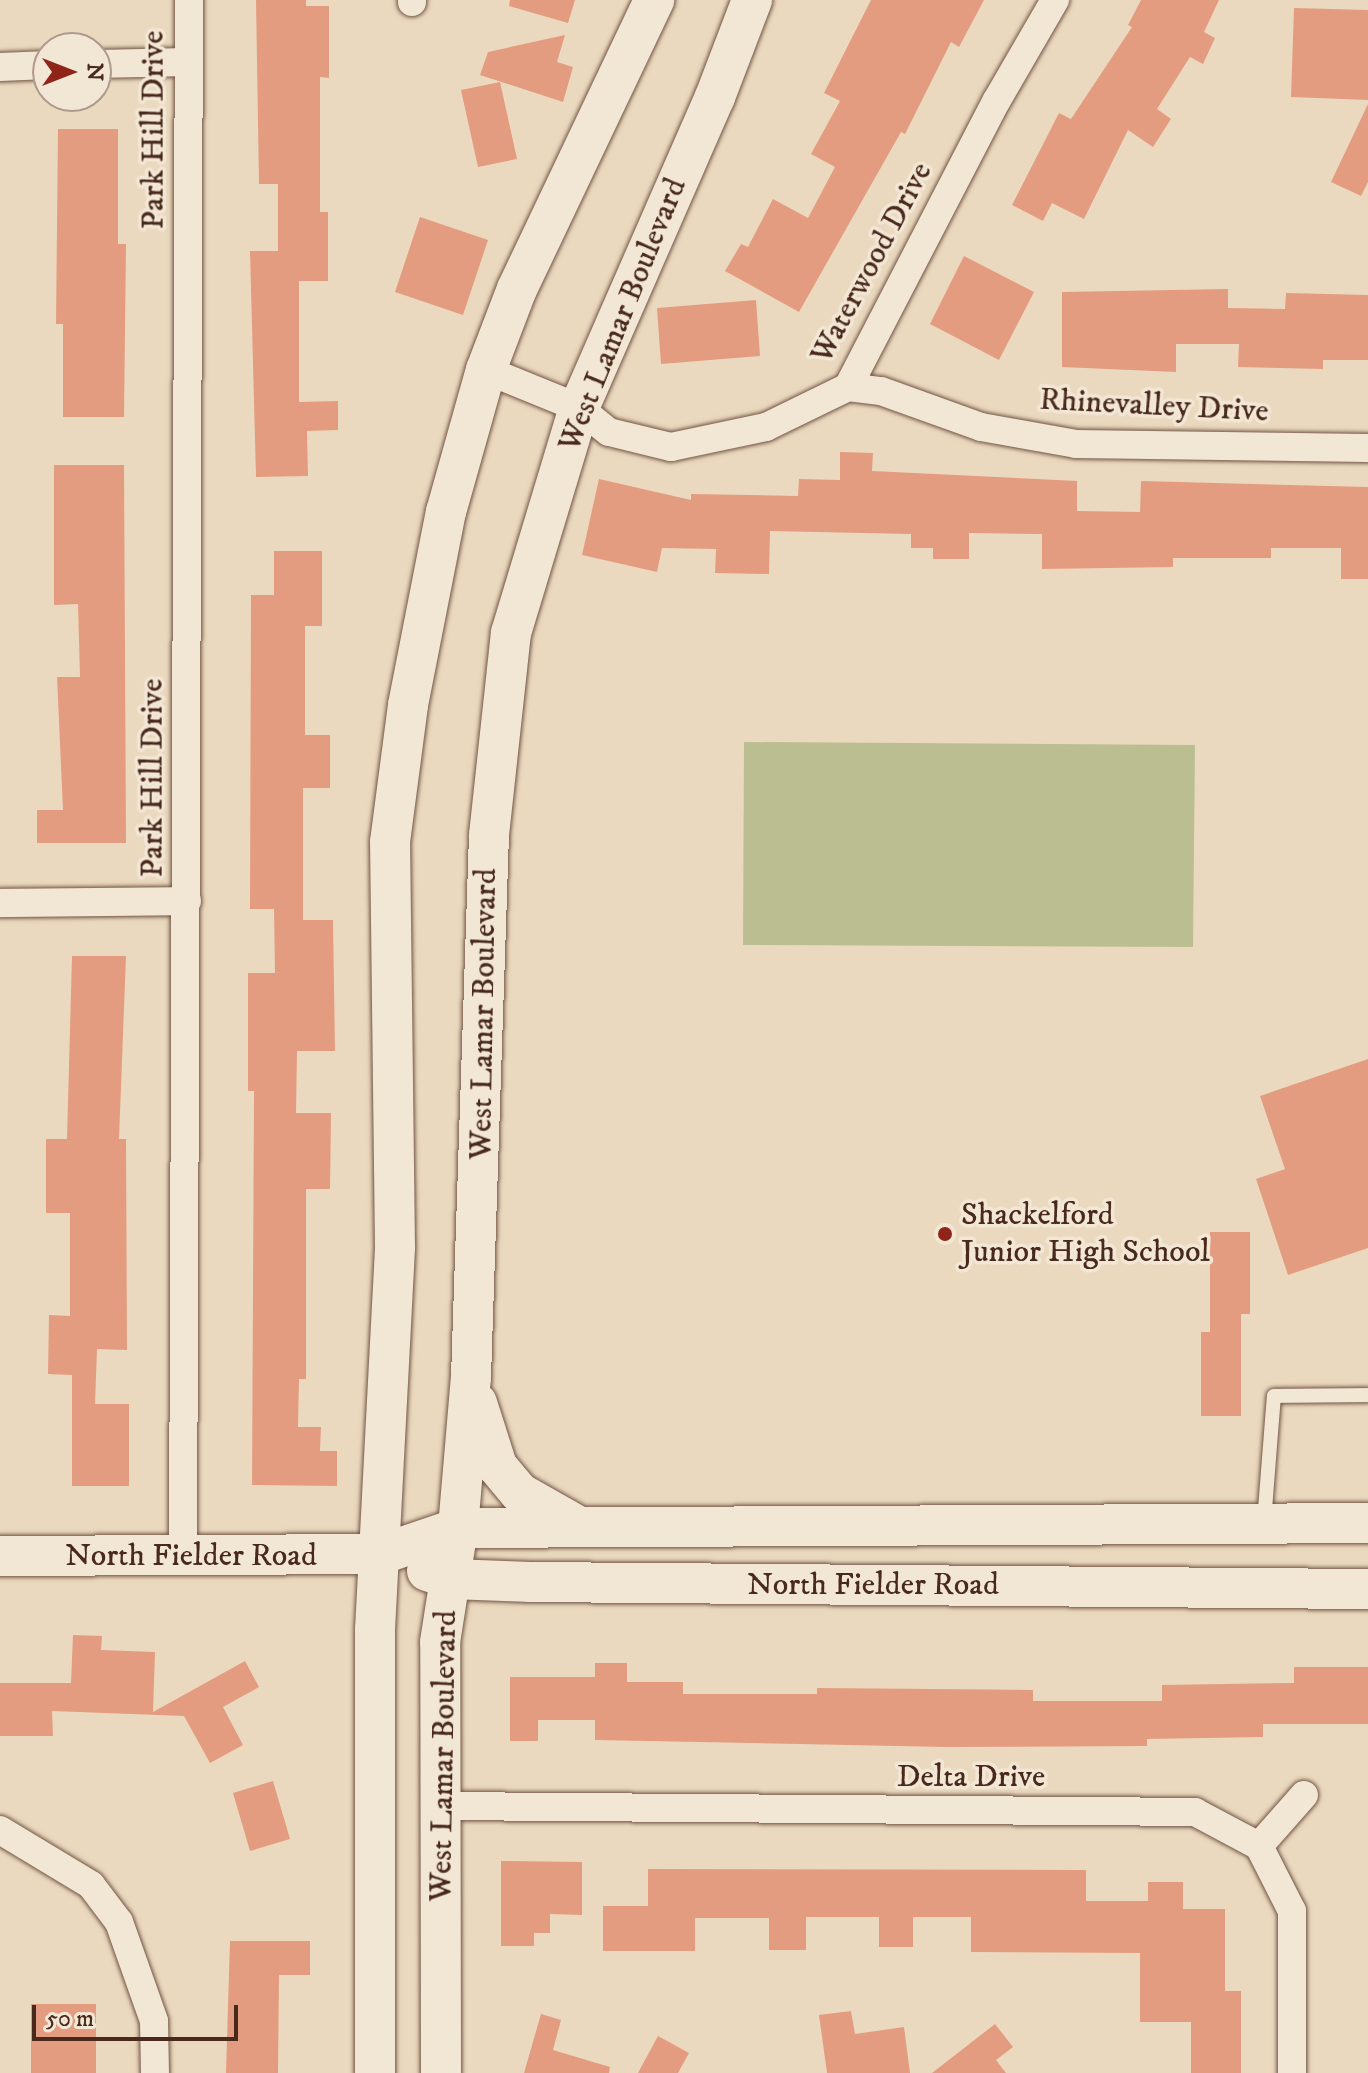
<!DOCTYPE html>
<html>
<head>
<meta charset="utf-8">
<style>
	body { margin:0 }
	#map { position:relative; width:1368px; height:2073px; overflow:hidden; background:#ebd9bf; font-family:"IM FELL DW Pica",serif }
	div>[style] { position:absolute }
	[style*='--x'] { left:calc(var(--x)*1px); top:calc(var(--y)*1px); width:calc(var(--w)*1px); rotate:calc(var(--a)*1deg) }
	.green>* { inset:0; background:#bbbe90 }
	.building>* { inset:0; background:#e39c7f }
	.roads { filter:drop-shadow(0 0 2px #715544) drop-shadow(0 0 2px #715544) }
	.service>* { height:14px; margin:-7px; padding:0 7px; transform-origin:7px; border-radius:7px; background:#f2e6d5 }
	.minor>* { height:28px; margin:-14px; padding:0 14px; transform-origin:14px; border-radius:14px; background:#f2e6d5 }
	.secondary>* { height:40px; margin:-20px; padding:0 20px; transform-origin:20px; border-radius:20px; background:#f2e6d5 }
	.dots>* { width:22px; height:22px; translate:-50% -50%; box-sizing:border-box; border:4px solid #f2e6d5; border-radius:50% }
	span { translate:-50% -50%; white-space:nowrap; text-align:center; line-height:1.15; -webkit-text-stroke:7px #f2e6d5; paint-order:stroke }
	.street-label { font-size:32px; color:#48291b }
	.poi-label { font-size:32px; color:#48291b }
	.left { translate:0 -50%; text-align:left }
	.north { position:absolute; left:32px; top:32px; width:80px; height:80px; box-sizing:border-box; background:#f2e6d5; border:2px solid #ae9a8b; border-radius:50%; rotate:90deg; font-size:22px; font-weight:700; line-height:32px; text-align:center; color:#48291b }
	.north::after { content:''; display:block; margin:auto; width:28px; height:36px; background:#8f2418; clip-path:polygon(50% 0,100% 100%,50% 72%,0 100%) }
	.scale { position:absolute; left:32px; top:2005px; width:206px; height:36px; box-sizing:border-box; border:4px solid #48291b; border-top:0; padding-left:10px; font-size:24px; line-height:28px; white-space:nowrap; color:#48291b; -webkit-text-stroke:6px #f2e6d5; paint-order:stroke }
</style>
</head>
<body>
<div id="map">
	<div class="green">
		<i style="clip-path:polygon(744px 742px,1195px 745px,1193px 947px,743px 945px)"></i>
	</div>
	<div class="building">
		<i style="clip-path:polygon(256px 0,306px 0,306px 6px,329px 6px,329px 78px,320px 77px,320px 212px,328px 212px,328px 281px,299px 281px,299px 402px,338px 401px,338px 430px,307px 431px,308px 476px,256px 477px,250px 251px,278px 251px,278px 184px,259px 184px)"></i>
		<i style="clip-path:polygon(510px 0,575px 0,568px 23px,509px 6px)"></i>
		<i style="clip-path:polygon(871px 0,984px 0,959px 47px,951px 42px,905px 134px,901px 132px,799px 312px,725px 271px,741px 244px,748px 247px,773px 199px,808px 218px,835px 167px,811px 154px,840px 101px,824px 93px)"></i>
		<i style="clip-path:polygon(1141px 0,1219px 0,1204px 32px,1215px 38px,1203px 64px,1190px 57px,1157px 109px,1171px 119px,1153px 147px,1128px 130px,1084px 219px,1052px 203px,1043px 221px,1012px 205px,1059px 113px,1071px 119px,1132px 27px,1128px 25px)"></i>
		<i style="clip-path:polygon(1294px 8px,1368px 10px,1368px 100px,1291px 97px)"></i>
		<i style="clip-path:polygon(565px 35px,557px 62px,573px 67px,563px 102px,480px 75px,488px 52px)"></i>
		<i style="clip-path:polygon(500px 82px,517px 159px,478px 167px,461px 90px)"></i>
		<i style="clip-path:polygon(1368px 104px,1368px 182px,1361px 196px,1331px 182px)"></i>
		<i style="clip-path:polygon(58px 129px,118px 129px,118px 244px,126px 244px,124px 417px,63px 417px,63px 324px,56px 324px)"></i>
		<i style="clip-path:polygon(420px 217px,488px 240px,463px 315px,395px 292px)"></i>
		<i style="clip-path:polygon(964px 256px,1034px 292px,999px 360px,930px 324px)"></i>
		<i style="clip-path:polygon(1228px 289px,1228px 308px,1285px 309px,1286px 293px,1368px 295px,1368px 360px,1323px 360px,1323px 369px,1238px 367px,1239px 344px,1176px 344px,1176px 372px,1062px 367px,1062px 292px)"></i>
		<i style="clip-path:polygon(756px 300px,760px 356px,661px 364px,657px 308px)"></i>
		<i style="clip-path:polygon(840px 452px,873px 453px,872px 471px,1077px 481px,1077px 511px,1140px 512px,1141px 481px,1368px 487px,1368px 579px,1341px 579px,1341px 548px,1271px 548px,1271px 558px,1173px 558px,1173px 567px,1042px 569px,1042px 534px,969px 533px,969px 559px,933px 559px,933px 548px,911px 548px,911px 534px,770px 531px,769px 574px,715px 573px,716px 549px,662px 548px,657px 572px,582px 555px,599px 479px,691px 500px,691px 494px,798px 496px,799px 479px,840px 480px)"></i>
		<i style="clip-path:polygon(54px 465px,124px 465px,126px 843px,37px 843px,37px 810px,63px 810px,57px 677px,80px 677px,78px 604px,54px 605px)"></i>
		<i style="clip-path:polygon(274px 551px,322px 551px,322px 626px,305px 626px,305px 735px,330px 735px,330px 788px,303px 788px,303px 920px,333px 920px,335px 1051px,297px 1051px,296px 1113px,331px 1113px,330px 1189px,306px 1189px,306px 1379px,299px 1379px,298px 1427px,321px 1427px,320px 1451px,337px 1451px,337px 1486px,252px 1485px,254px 1091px,248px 1091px,248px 973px,275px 973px,274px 909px,250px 909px,251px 595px,274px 595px)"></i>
		<i style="clip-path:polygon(72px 956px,126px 956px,119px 1139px,126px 1139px,127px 1350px,97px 1349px,95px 1404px,129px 1404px,129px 1486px,72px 1486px,72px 1375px,48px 1374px,49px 1315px,70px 1316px,70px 1213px,46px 1213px,46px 1139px,67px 1139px)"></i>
		<i style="clip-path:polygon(1368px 1059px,1368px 1248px,1288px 1275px,1256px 1179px,1285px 1169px,1260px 1096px)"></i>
		<i style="clip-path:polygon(1210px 1232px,1250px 1232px,1250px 1314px,1241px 1314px,1241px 1416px,1201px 1416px,1201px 1332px,1210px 1332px)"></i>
		<i style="clip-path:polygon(73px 1635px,102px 1636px,101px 1650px,155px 1652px,153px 1712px,245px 1661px,259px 1687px,223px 1707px,243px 1745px,210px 1763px,184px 1716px,52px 1711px,53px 1736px,0 1736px,0 1683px,71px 1683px)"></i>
		<i style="clip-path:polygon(595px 1663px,627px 1663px,627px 1682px,683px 1682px,683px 1694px,817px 1694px,817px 1688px,1033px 1690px,1033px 1701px,1162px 1701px,1162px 1685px,1294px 1683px,1294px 1667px,1368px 1667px,1368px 1724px,1263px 1724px,1263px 1737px,1147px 1739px,1147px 1746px,947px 1747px,595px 1740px,595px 1720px,538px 1720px,538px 1741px,510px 1741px,510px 1677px,595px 1677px)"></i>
		<i style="clip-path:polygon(273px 1781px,290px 1839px,250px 1851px,233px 1793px)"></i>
		<i style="clip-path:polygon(501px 1861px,582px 1862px,582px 1915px,550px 1914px,550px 1933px,534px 1933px,534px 1946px,501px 1946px)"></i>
		<i style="clip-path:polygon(648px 1869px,1086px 1870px,1086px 1901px,1148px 1901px,1148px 1882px,1183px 1882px,1183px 1909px,1225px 1909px,1225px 1991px,1241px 1991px,1241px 2073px,1191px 2073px,1191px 2022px,1140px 2022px,1140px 1953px,971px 1952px,971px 1917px,913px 1917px,913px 1947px,879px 1947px,879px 1917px,806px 1917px,806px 1950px,769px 1950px,769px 1918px,695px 1918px,695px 1951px,603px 1951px,603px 1906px,648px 1906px)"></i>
		<i style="clip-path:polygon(230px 1941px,310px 1941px,310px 1975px,279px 1975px,278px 2073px,226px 2073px)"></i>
		<i style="clip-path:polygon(31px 2004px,96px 2004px,96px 2073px,31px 2073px)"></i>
		<i style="clip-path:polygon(851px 2011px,855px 2034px,904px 2027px,910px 2073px,827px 2073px,819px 2015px)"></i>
		<i style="clip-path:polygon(541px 2014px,561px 2020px,553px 2050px,610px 2067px,609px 2073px,524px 2073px)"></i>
		<i style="clip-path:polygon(995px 2024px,1013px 2047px,996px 2060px,1006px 2073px,932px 2073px)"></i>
		<i style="clip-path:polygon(658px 2036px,689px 2053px,678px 2073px,638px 2073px)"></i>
	</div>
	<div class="roads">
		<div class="service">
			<i style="--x:1264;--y:1522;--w:126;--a:-85.5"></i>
			<i style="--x:1274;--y:1396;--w:94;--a:-0.6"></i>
		</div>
		<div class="minor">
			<i style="--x:412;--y:2;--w:2;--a:-90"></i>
			<i style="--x:96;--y:64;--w:92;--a:-1.2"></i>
			<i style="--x:0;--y:67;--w:48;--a:-2.4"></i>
			<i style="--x:486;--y:370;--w:100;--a:22.2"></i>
			<i style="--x:579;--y:408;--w:38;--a:39"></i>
			<i style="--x:609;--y:432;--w:64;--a:13.6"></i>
			<i style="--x:671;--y:447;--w:97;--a:-11.9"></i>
			<i style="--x:766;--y:427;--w:91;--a:-26"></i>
			<i style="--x:848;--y:387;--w:323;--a:-62.6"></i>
			<i style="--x:997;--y:100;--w:116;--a:-59.9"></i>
			<i style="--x:848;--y:387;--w:33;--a:7"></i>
			<i style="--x:881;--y:391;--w:106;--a:19.8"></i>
			<i style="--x:981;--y:427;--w:97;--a:10.1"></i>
			<i style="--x:1076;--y:444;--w:292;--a:0.8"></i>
			<i style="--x:0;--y:903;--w:187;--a:-0.6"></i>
			<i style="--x:183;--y:1557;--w:1557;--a:-89.78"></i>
			<i style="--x:439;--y:1806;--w:756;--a:0.45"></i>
			<i style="--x:1195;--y:1812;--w:72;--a:28"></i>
			<i style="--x:1259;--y:1846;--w:73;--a:63.1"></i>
			<i style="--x:1292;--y:1911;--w:162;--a:90"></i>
			<i style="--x:0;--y:1830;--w:106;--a:31.1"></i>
			<i style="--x:91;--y:1885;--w:46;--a:52.9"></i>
			<i style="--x:119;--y:1922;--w:105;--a:70.5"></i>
			<i style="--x:154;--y:2021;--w:52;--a:88.9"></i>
			<i style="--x:1259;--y:1846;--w:68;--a:-48.6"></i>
		</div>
		<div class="secondary">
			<i style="--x:477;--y:1403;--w:66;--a:72.4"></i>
			<i style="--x:497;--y:1466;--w:35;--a:50"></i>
			<i style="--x:520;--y:1493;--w:64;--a:29.7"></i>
			<i style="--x:0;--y:1556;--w:382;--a:-0.3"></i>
			<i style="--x:382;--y:1554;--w:80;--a:-18.9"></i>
			<i style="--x:458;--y:1528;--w:910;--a:-0.31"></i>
			<i style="--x:427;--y:1571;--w:25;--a:18"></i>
			<i style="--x:451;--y:1579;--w:80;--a:2.1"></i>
			<i style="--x:531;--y:1582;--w:837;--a:0.48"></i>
			<i style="--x:375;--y:2073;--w:443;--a:-90"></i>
			<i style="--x:375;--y:1630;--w:384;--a:-87"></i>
			<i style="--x:395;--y:1247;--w:405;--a:-90.7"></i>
			<i style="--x:390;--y:842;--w:138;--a:-82.5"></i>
			<i style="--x:408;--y:705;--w:197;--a:-78.9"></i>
			<i style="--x:446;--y:512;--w:148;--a:-74.3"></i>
			<i style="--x:486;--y:370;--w:87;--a:-69.1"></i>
			<i style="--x:517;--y:289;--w:320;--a:-64.6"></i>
			<i style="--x:441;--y:2073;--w:431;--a:-90.1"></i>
			<i style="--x:440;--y:1642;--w:115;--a:-81"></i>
			<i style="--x:458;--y:1528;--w:152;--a:-85.1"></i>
			<i style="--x:471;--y:1377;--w:542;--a:-88.1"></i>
			<i style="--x:489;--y:835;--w:203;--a:-83.8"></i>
			<i style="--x:511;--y:633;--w:235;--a:-73.2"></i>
			<i style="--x:579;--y:408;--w:339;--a:-66.4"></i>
			<i style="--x:715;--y:97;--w:104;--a:-69.1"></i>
		</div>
	</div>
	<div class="dots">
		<i style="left:945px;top:1234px;background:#8f2418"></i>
	</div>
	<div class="street-label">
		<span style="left:154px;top:130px;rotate:-90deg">Park Hill Drive</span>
		<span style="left:872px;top:263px;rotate:-62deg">Waterwood Drive</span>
		<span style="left:623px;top:315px;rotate:-68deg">West Lamar Boulevard</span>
		<span style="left:1154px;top:406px;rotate:3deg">Rhinevalley Drive</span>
		<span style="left:153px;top:778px;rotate:-90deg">Park Hill Drive</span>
		<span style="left:484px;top:1014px;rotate:-89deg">West Lamar Boulevard</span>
		<span style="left:191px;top:1556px">North Fielder Road</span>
		<span style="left:873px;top:1585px">North Fielder Road</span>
		<span style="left:444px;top:1756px;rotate:-89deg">West Lamar Boulevard</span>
		<span style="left:971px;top:1777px">Delta Drive</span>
	</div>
	<div class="poi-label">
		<span class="left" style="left:961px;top:1234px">Shackelford<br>Junior High School</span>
	</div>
	<div class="north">N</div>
	<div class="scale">50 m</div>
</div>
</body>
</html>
